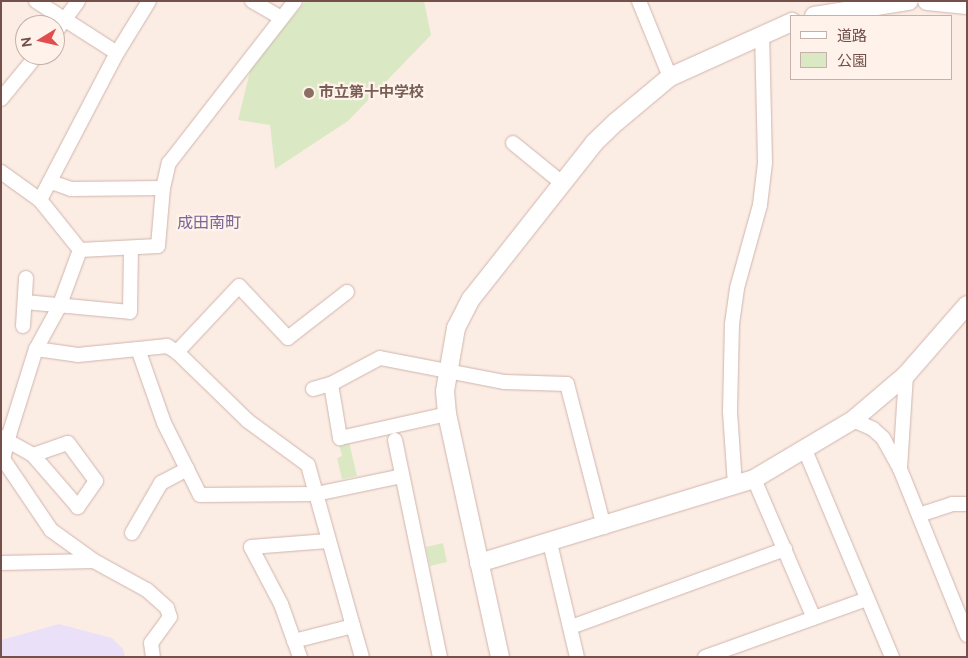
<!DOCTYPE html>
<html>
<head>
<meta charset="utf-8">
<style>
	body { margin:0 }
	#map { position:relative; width:968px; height:658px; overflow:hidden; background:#fcede4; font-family:Cabin,"Noto Sans JP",sans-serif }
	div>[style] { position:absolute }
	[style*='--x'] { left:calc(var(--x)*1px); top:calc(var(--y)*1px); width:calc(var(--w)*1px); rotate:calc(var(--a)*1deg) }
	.education>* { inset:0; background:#eae1f8 }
	.green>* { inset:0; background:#dae9c3 }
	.roads { filter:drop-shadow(0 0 1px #cfb5ae) drop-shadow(0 0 1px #cfb5ae) }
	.minor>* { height:14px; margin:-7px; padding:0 7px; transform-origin:7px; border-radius:7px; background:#fff }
	.tertiary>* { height:18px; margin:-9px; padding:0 9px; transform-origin:9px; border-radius:9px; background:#fff }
	.dots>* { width:14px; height:14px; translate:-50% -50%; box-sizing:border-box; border:2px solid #fef2ea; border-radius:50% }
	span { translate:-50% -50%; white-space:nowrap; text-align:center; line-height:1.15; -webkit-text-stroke:4.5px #fef2ea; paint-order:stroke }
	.education-label { font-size:15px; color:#785e54; font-weight:700 }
	.left { translate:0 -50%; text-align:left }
	.neighbourhood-label { font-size:16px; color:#7c6697 }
	.frame { position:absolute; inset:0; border:2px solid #73504a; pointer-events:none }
	.legend { position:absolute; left:790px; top:15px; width:162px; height:65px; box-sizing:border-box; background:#fef2ea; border:1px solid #c6b1aa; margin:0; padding:6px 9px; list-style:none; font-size:15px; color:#73504a }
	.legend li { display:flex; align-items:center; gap:10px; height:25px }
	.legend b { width:25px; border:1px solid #c6b1aa }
	.north { position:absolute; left:15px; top:15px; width:50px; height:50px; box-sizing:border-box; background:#fef2ea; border:1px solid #c6b1aa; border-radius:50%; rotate:261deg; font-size:14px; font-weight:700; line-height:20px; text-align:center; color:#73504a }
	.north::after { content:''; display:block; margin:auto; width:18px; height:22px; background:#e24e4d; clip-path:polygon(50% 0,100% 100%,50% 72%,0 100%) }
</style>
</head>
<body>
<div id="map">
	<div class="education">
		<i style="clip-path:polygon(59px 624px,112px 638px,123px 649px,125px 657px,1px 657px,1px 640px)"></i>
	</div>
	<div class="green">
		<i style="clip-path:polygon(306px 1px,424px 1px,431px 35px,348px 121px,275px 169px,270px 125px,238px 120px,251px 67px)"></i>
		<i style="clip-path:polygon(349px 442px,357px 476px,342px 479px,337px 458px,342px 456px,339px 444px)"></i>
		<i style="clip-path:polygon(443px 543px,447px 562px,430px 566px,426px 547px)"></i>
	</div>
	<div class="roads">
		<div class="minor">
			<i style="--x:36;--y:1;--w:96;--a:32.7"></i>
			<i style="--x:252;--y:1;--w:34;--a:30"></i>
			<i style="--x:639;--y:1;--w:82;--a:67.8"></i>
			<i style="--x:55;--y:33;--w:39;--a:-54"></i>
			<i style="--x:1;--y:99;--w:57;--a:-50.7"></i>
			<i style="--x:513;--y:143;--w:63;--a:39.2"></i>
			<i style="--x:1;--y:172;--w:48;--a:35.7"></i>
			<i style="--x:40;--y:200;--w:64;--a:51.3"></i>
			<i style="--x:51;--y:182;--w:21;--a:19"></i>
			<i style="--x:71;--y:189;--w:92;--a:-0.6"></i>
			<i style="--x:40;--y:200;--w:166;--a:-62.4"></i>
			<i style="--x:117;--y:53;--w:61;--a:-58.4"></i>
			<i style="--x:80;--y:250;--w:78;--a:-2.9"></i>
			<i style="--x:158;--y:246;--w:58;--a:-85.1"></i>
			<i style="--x:163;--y:188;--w:26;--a:-77"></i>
			<i style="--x:169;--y:163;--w:205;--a:-52.1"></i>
			<i style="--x:347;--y:292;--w:75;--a:142.1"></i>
			<i style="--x:288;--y:338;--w:71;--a:-133.3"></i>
			<i style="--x:239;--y:286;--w:91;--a:133.2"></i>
			<i style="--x:177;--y:352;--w:12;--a:-149"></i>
			<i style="--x:167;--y:346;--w:29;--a:174"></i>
			<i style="--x:138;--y:349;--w:78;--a:70.6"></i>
			<i style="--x:164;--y:423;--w:80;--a:63.4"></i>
			<i style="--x:200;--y:495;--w:116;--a:-0.5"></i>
			<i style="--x:316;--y:494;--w:88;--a:-11.8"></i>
			<i style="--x:25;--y:302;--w:105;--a:5.4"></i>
			<i style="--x:130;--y:312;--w:64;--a:-89.1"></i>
			<i style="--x:23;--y:326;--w:48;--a:-86.4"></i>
			<i style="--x:36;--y:349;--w:42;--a:8.1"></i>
			<i style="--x:78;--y:355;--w:60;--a:-5.7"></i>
			<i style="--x:177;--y:352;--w:99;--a:44.2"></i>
			<i style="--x:248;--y:421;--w:74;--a:36.3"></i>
			<i style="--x:308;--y:465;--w:167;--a:74.4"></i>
			<i style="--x:353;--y:626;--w:61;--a:165.7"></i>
			<i style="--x:906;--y:375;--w:94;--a:93.7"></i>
			<i style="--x:900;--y:469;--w:179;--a:68"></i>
			<i style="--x:331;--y:384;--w:55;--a:80.5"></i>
			<i style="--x:340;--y:438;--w:110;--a:-12.6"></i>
			<i style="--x:313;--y:389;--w:19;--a:-16"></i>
			<i style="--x:331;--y:384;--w:55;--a:-28"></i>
			<i style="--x:380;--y:358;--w:127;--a:10.9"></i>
			<i style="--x:505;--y:382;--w:62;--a:1.8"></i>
			<i style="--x:567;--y:384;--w:148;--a:75.5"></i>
			<i style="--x:853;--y:420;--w:22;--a:24"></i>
			<i style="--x:873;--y:429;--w:13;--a:42"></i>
			<i style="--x:883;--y:438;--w:35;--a:61"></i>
			<i style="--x:9;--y:435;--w:25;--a:104"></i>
			<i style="--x:3;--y:459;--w:86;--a:55.9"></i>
			<i style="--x:51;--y:530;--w:53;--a:35.8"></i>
			<i style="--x:94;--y:561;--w:60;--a:28.7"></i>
			<i style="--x:147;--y:590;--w:27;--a:42"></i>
			<i style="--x:167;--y:608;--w:9;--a:72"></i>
			<i style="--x:170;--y:617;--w:32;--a:126"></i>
			<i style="--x:151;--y:643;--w:14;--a:82"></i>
			<i style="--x:2;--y:438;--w:8;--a:-23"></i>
			<i style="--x:9;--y:435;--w:90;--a:-72.6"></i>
			<i style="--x:36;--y:349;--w:48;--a:-61.3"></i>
			<i style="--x:59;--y:307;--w:61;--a:-69.8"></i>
			<i style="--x:395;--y:440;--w:222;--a:78.3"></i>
			<i style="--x:8;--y:441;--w:29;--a:29"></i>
			<i style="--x:33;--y:455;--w:37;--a:-19"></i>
			<i style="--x:68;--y:443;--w:47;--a:53.6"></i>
			<i style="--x:96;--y:481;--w:32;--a:125"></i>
			<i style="--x:78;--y:507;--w:69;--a:-130.9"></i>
			<i style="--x:805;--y:450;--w:225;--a:67.2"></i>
			<i style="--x:754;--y:479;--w:151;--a:66.7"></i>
			<i style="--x:735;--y:485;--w:74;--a:-93.9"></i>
			<i style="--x:730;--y:411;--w:87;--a:-88.7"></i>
			<i style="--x:732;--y:324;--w:36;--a:-82"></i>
			<i style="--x:737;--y:288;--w:86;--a:-74.5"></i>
			<i style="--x:760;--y:205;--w:42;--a:-83.2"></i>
			<i style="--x:765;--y:163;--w:129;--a:-91.3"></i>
			<i style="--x:919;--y:515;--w:35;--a:-18"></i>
			<i style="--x:952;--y:504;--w:15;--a:0"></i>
			<i style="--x:132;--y:533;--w:58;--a:-59.9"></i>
			<i style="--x:161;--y:483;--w:30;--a:-28"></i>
			<i style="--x:550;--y:543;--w:117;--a:76.7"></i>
			<i style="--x:1;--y:563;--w:93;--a:-1.2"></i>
			<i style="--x:353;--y:626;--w:32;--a:74"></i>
			<i style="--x:571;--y:627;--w:228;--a:-20"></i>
			<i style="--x:300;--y:657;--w:56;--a:-109.7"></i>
			<i style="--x:281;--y:604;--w:64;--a:-117.8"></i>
			<i style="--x:251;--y:547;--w:77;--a:-4.5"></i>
			<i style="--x:705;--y:657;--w:172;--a:-19.7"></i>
		</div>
		<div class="tertiary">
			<i style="--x:927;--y:1;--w:40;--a:5.7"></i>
			<i style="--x:814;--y:16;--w:96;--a:-9"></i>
			<i style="--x:479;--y:563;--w:288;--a:-17"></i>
			<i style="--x:754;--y:479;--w:115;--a:-30.8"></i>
			<i style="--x:853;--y:420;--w:70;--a:-40.3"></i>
			<i style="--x:906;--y:375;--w:93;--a:-48.9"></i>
			<i style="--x:500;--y:657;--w:249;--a:-102.3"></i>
			<i style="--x:447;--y:414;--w:23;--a:-95"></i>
			<i style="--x:445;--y:391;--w:64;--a:-80.1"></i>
			<i style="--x:456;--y:328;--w:33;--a:-63"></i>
			<i style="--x:471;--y:299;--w:199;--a:-51.7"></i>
			<i style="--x:594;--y:143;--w:30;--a:-44"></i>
			<i style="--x:616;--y:122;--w:70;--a:-39.8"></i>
			<i style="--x:670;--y:77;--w:134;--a:-24.3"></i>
		</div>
	</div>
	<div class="dots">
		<i style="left:309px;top:93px;background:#8d6e63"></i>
	</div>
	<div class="education-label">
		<span class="left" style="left:319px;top:93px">市立第十中学校</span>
	</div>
	<div class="neighbourhood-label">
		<span style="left:209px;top:223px">成田南町</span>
	</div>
	<div class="frame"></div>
	<ul class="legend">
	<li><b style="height:6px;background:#fff"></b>道路</li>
	<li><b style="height:14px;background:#dae9c3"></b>公園</li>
	</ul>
	<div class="north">N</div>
</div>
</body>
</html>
